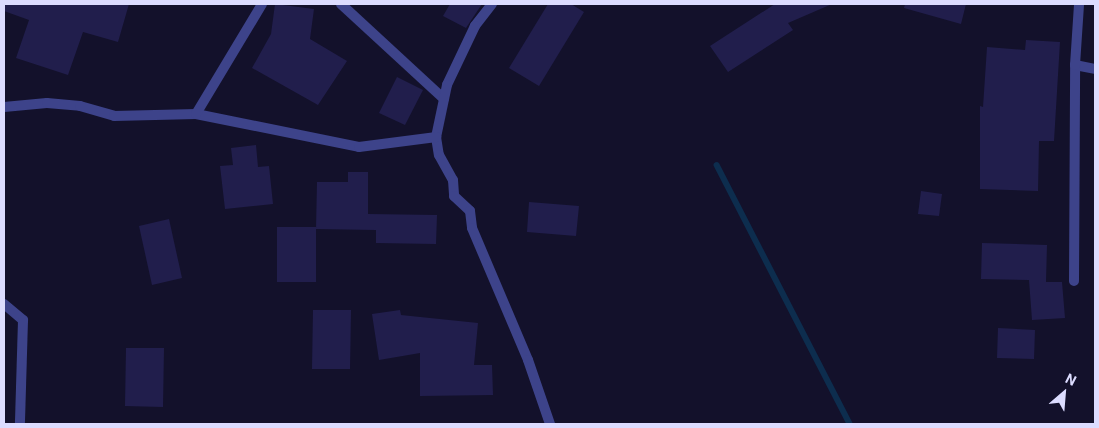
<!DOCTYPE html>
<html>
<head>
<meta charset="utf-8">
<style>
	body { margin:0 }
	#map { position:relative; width:1099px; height:428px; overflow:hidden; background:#13112b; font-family:Roboto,sans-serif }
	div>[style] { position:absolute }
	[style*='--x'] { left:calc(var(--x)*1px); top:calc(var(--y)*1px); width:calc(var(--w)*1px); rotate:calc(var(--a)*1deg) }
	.stream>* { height:5.5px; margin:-2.75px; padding:0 2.75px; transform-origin:2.75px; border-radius:2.75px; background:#0d2d4e }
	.building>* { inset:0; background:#211e4c }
	.minor>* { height:10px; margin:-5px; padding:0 5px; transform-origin:5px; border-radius:5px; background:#3d438a }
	span { translate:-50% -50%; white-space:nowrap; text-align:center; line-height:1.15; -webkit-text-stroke:4px #13112b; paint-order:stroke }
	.frame { position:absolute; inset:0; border:5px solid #dcdcff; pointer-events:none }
	.north { position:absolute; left:1039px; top:368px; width:50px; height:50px; -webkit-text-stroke:4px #13112b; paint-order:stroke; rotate:27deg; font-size:14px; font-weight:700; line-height:20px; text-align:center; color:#dcdcff }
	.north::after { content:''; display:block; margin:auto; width:18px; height:22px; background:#dcdcff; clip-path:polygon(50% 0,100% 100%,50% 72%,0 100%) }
</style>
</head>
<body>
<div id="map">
	<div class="stream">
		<i style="--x:717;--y:165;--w:291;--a:62.8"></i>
	</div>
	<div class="building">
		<i style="clip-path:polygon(4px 4px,129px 4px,118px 42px,83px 32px,68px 75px,16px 58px,29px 20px,4px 11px)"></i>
		<i style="clip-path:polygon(275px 4px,314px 9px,310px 39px,347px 61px,318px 105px,252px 68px,271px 34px)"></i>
		<i style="clip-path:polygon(450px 4px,482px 4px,466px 28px,443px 16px)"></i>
		<i style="clip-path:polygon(548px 4px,571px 4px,584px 12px,539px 86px,509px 68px)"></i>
		<i style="clip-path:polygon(775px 4px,832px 4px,788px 23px,793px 30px,728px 72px,710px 46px)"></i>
		<i style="clip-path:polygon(905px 4px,966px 4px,961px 24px,904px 8px)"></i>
		<i style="clip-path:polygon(1026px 40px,1060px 42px,1054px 141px,1039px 141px,1038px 191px,980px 189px,980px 106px,983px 107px,987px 47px,1025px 50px)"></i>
		<i style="clip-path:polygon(397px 77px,423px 90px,405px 125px,379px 113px)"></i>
		<i style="clip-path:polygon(256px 145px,258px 167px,269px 166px,273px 204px,225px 209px,220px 166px,233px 165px,231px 148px)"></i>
		<i style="clip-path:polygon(348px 172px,368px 172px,368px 214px,437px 215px,436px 244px,376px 243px,376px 230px,316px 229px,317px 182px,348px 182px)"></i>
		<i style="clip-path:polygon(921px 191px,942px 194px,939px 216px,918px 214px)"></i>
		<i style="clip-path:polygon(529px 202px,579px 206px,576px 236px,527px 232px)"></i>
		<i style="clip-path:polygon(169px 219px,182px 278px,152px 285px,139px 226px)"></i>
		<i style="clip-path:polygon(277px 227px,316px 227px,316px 282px,277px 282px)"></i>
		<i style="clip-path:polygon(982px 243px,1047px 245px,1046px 282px,1062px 282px,1065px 318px,1032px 320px,1029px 280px,981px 279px)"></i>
		<i style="clip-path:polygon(313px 310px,351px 310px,350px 369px,312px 369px)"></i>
		<i style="clip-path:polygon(400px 310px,401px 315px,478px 323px,474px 365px,492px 365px,493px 395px,420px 396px,420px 353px,379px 360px,372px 314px)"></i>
		<i style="clip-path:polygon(998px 328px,1035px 330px,1034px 359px,997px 358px)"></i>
		<i style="clip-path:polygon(126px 348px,164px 348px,163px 407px,125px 406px)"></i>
	</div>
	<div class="minor">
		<i style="--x:341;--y:4;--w:140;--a:42.7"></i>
		<i style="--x:492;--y:4;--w:28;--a:128"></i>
		<i style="--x:475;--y:26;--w:65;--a:115.4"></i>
		<i style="--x:447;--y:85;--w:53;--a:101.9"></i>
		<i style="--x:436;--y:137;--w:18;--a:81"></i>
		<i style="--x:439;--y:155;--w:29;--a:61"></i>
		<i style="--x:453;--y:180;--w:16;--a:86"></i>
		<i style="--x:454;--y:196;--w:22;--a:43"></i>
		<i style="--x:470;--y:211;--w:17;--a:83"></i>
		<i style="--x:472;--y:228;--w:143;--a:67"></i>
		<i style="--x:528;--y:360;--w:68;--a:71"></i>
		<i style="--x:1075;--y:65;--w:20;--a:11"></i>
		<i style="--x:4;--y:107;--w:43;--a:-5.3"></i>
		<i style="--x:47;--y:103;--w:33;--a:5"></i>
		<i style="--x:80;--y:106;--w:35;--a:16"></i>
		<i style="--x:114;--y:116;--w:82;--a:-1.4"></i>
		<i style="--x:196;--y:114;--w:166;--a:11.4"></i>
		<i style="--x:359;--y:147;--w:78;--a:-7.4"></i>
		<i style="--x:196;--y:114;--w:128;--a:-59"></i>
		<i style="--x:1074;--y:281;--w:216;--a:-89.7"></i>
		<i style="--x:1075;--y:65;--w:61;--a:-86.2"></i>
		<i style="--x:4;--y:304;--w:25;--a:40"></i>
		<i style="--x:23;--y:320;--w:104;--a:91.7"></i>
	</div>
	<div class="frame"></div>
	<div class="north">N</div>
</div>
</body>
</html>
